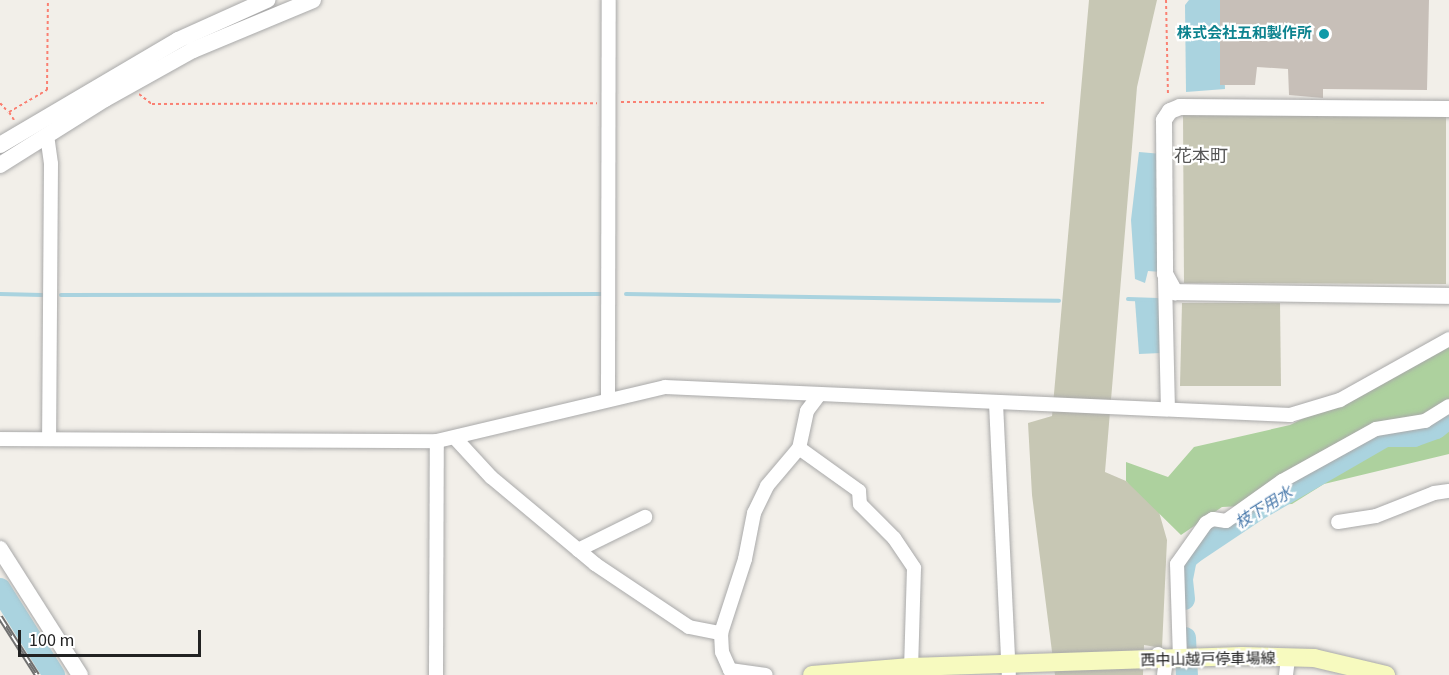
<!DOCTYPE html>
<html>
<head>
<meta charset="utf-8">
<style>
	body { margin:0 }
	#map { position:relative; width:1449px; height:675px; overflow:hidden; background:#f2efe9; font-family:"Source Sans 3","Noto Sans JP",sans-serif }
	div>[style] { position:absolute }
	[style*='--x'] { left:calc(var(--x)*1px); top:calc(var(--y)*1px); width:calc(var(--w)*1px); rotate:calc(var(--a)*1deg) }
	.construction>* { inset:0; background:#c7c7b4 }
	.forest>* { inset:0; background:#add19e }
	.water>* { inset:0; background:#aad3df }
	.stream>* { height:4px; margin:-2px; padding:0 2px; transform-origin:2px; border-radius:2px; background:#aad3df }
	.river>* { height:22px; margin:-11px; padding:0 11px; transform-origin:11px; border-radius:11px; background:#aad3df }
	.building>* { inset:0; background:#c7bfb8 }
	.path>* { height:2px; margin-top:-1px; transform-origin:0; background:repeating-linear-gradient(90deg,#fa8072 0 3px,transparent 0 6px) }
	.roads { filter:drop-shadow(0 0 2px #a9a9a9) drop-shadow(0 0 2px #a9a9a9) }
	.minor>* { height:14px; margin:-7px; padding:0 7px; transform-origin:7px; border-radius:7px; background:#fff }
	.tertiary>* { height:16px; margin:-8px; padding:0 8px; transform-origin:8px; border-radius:8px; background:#fff }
	.secondary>* { height:18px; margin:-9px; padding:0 9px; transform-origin:9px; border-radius:9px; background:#f7fabf }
	.rail>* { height:6px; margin-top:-3px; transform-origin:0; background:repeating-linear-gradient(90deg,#fff 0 11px,#707070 0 22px); box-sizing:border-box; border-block:2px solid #707070 }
	.dots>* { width:16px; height:16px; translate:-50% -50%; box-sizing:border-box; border:3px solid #fff; border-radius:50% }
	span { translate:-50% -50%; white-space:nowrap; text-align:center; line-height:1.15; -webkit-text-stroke:4.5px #fff; paint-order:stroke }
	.culture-label { font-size:15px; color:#0d838f; font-weight:700 }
	.right { translate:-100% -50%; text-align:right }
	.street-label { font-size:15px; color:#222 }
	.water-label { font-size:16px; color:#4a7aab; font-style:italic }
	.quarter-label { font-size:18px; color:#555 }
	.scale { position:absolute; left:18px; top:630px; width:183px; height:27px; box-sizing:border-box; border:3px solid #222; border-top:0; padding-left:8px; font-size:18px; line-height:21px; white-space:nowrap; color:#222; -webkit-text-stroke:4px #fff; paint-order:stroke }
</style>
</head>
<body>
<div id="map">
	<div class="construction">
		<i style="clip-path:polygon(1089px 0,1157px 0,1137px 87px,1105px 472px,1126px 481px,1157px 505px,1167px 540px,1162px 648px,1144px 645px,1143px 675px,1055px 675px,1032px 495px,1028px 423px,1052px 416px)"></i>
		<i style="clip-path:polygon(1446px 109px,1446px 284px,1184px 283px,1183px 113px)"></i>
		<i style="clip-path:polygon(1182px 303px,1280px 303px,1281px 386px,1180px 386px)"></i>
	</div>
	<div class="forest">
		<i style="clip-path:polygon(1449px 346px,1449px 454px,1324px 484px,1292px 504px,1222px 507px,1181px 535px,1126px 481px,1126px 462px,1168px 477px,1194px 447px,1290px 425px)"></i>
	</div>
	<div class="water">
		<i style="clip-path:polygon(1189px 0,1221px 0,1225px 89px,1186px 92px,1185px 5px)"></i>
		<i style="clip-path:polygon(1139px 152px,1162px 154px,1161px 272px,1148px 271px,1145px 283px,1135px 279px,1131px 220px)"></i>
		<i style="clip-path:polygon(1159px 300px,1161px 353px,1139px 354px,1135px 301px)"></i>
	</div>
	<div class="stream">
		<i style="--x:0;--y:294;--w:42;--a:1.4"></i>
		<i style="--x:626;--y:294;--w:433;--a:0.9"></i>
		<i style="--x:61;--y:295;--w:542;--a:-0.11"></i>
		<i style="--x:1128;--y:299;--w:30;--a:2"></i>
	</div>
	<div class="river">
		<i style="--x:0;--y:589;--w:102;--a:57.9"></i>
		<i style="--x:1184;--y:599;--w:20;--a:-96"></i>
		<i style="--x:1182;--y:579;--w:20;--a:-79"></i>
		<i style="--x:1186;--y:559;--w:11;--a:-41"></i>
		<i style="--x:1194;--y:552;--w:76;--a:-33.7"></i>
		<i style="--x:1257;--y:510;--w:148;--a:-30"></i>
		<i style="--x:1385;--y:436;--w:29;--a:0"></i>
		<i style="--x:1414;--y:436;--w:23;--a:-20"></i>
		<i style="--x:1436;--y:428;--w:16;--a:-38"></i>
		<i style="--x:1185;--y:638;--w:37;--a:87"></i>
	</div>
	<div class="building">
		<i style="clip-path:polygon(1220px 0,1429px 0,1427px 90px,1323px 89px,1323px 98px,1289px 95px,1288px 69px,1257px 67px,1255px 85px,1220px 85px)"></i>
	</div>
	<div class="path">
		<i style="--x:1166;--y:0;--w:96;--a:88.8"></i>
		<i style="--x:139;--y:94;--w:16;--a:38"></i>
		<i style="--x:152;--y:104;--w:445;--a:-0.1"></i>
		<i style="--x:621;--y:102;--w:426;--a:0.1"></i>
		<i style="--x:0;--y:103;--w:12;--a:48"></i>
		<i style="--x:14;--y:120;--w:9;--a:-122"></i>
		<i style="--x:9;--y:112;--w:44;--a:-30.1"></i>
		<i style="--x:47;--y:90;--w:90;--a:-89.4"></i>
	</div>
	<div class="roads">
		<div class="minor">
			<i style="--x:47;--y:135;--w:29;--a:82"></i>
			<i style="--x:51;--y:164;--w:274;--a:90.4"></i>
			<i style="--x:1165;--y:279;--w:130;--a:88.7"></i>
			<i style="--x:819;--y:395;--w:20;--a:127"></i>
			<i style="--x:807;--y:411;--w:38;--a:102"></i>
			<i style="--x:799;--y:448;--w:74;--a:35.6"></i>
			<i style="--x:859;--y:491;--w:13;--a:86"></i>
			<i style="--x:860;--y:504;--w:48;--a:45"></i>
			<i style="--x:894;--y:538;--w:36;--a:56"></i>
			<i style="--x:914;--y:568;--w:99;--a:91.7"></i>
			<i style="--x:608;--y:400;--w:400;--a:-89.9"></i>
			<i style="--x:996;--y:403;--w:272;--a:87.3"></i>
			<i style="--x:455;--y:438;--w:53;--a:47.3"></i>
			<i style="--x:491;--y:477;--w:136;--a:39.9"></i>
			<i style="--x:595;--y:564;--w:113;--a:33.8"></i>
			<i style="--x:689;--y:627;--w:33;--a:11"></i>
			<i style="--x:721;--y:633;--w:19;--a:87"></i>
			<i style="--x:722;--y:652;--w:20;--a:66"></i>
			<i style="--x:730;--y:670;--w:36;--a:8"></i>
			<i style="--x:0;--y:439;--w:437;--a:0.3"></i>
			<i style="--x:437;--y:441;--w:234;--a:-13.3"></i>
			<i style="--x:665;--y:387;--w:626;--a:2.57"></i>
			<i style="--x:1290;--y:415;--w:52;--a:-16.7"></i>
			<i style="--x:1340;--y:400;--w:125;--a:-29.2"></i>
			<i style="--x:1338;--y:522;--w:38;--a:-9"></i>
			<i style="--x:1376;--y:516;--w:62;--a:-21.6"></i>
			<i style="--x:1434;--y:493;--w:15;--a:-8"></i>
			<i style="--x:578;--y:550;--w:75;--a:-26.2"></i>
			<i style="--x:721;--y:633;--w:78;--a:-72"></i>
			<i style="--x:745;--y:559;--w:47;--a:-78.9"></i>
			<i style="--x:754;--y:513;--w:30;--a:-64"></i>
			<i style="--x:767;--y:486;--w:50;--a:-49.9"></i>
			<i style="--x:1158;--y:654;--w:9;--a:32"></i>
			<i style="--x:1166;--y:659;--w:16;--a:97"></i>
			<i style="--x:1180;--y:659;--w:95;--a:-91.8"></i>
			<i style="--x:1177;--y:564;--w:50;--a:-54.7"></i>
			<i style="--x:1206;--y:523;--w:8;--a:-30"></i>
			<i style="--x:1213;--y:519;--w:13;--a:9"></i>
			<i style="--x:1226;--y:521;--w:69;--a:-35.5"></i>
			<i style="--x:1282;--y:481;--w:107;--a:-29"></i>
			<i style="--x:1376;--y:429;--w:50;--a:-9.3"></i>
			<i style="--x:1425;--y:421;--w:28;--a:-32"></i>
			<i style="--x:436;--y:675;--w:234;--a:-89.8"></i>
			<i style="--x:1286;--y:675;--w:17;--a:-83"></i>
		</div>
		<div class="tertiary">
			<i style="--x:1449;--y:109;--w:269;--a:-179.6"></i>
			<i style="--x:1180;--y:107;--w:11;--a:158"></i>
			<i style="--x:1170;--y:111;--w:11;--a:124"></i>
			<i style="--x:1164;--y:120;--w:154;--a:89.6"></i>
			<i style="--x:1165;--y:274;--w:21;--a:61"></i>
			<i style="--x:1175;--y:292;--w:274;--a:0.8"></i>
			<i style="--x:0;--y:145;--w:207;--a:-30.5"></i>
			<i style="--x:178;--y:40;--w:98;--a:-24.2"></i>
			<i style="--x:0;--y:165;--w:124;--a:-32.2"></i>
			<i style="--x:105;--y:99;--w:101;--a:-29.1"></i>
			<i style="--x:193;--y:50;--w:130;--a:-22.6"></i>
			<i style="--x:0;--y:549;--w:149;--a:57.6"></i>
		</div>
		<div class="secondary">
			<i style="--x:812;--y:675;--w:99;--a:-4.6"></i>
			<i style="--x:911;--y:667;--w:331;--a:-1.9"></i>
			<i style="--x:1242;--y:656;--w:72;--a:1.6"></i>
			<i style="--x:1314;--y:658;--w:74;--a:13.3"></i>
		</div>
	</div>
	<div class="rail">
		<i style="--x:0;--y:617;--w:69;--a:57.5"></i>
	</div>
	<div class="dots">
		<i style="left:1324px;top:34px;background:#0f9aa8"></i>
	</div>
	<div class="culture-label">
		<span class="right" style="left:1312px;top:34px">株式会社五和製作所</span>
	</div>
	<div class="street-label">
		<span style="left:1208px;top:660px;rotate:-1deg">西中山越戸停車場線</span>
	</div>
	<div class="water-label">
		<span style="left:1264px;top:508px;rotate:-32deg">枝下用水</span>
	</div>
	<div class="quarter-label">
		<span style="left:1201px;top:157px">花本町</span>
	</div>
	<div class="scale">100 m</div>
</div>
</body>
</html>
